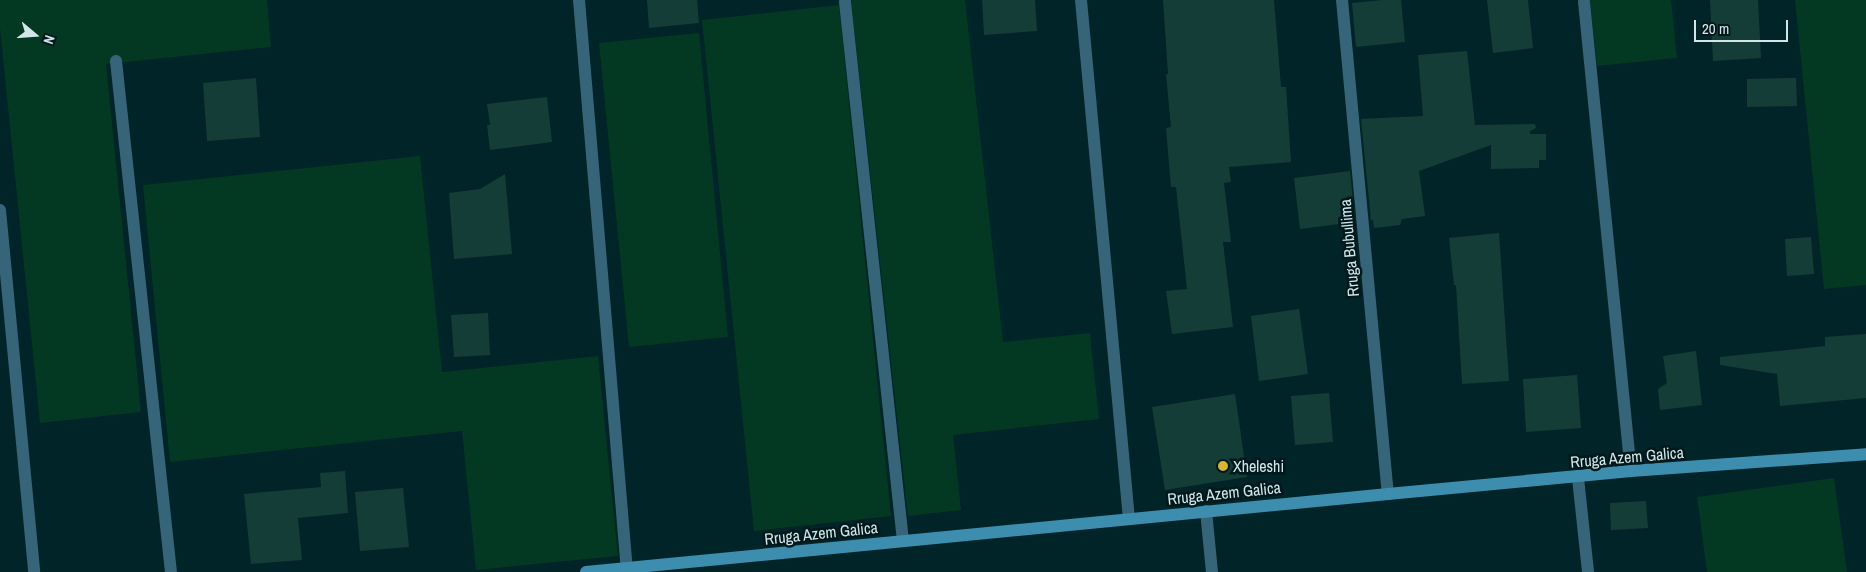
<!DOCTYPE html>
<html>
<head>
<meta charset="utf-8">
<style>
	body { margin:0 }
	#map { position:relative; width:1866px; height:572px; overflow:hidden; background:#002428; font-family:"Archivo Narrow",sans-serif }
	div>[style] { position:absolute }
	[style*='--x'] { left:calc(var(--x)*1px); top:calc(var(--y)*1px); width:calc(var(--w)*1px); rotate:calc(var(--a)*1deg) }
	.green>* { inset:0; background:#033823 }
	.building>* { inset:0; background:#153d37 }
	.lane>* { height:12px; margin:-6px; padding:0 6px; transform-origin:6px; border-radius:6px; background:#366579 }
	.street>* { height:12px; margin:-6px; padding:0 6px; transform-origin:6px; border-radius:6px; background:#366579 }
	.secondary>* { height:12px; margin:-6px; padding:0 6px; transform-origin:6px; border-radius:6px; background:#3c8dae }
	.dots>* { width:14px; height:14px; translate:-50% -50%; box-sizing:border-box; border:2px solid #00191c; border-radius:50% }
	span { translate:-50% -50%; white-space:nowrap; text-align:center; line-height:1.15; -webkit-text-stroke:5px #00191c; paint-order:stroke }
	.street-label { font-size:16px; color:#d2e5e7 }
	.poi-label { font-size:16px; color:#d2e5e7 }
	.left { translate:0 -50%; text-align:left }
	.north { position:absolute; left:10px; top:10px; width:50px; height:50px; -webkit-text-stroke:4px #00191c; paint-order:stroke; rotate:108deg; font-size:14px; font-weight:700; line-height:20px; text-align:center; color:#d2e5e7 }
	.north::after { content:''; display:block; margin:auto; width:18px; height:22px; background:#d2e5e7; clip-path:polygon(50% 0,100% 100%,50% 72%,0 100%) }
	.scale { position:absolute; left:1694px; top:20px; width:94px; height:22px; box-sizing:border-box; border:2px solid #d2e5e7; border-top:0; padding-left:6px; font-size:15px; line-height:18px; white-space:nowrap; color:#d2e5e7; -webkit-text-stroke:4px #00191c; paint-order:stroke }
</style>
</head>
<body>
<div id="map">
	<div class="green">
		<i style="clip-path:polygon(0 0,267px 0,271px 47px,106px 64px,141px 412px,40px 423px,0 28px)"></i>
		<i style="clip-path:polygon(851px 0,965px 0,1003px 342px,1090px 333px,1099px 419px,953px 435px,961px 510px,908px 516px)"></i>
		<i style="clip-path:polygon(1590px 0,1671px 0,1677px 58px,1597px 66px)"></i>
		<i style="clip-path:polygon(1795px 0,1866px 0,1866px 285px,1824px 289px)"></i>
		<i style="clip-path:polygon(839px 5px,891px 516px,754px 531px,702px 20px)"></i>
		<i style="clip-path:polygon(699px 33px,728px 337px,629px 347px,599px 43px)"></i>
		<i style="clip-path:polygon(420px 156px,442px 372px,598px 356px,618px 556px,476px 570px,462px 431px,170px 462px,143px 185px)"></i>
		<i style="clip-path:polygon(1834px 478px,1847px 572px,1707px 572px,1697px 497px)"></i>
	</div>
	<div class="building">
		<i style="clip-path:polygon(647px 0,697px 0,699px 23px,649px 28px)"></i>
		<i style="clip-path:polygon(982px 0,1035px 0,1037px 31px,984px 35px)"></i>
		<i style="clip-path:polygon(1163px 0,1274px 0,1281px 87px,1286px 87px,1291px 162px,1229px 167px,1231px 182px,1224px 183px,1231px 242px,1223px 242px,1233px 327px,1172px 334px,1166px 291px,1187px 289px,1176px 187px,1171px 187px,1166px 128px,1171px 127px,1166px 74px,1168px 74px)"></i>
		<i style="clip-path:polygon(1382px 0,1401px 0,1405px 42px,1356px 47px,1352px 3px)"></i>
		<i style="clip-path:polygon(1487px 0,1528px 0,1533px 48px,1493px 53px)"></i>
		<i style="clip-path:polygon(1710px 0,1758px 0,1761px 58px,1713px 61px)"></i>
		<i style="clip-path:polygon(1467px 51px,1475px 125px,1535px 124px,1536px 128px,1530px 131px,1530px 134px,1546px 134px,1546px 160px,1539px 160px,1539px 168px,1491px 169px,1491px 145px,1419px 171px,1425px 216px,1402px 219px,1400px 225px,1374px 228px,1373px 220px,1371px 220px,1361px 119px,1423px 116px,1418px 55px)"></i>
		<i style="clip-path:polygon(256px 78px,260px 137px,207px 141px,203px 83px)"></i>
		<i style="clip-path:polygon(1796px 78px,1797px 106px,1747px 107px,1747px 79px)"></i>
		<i style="clip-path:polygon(547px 97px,552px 142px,490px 150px,487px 125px,490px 125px,487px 104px)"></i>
		<i style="clip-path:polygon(1350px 171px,1355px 222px,1300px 229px,1294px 178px)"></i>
		<i style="clip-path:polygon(505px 174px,512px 254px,454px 259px,449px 193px,480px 189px)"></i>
		<i style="clip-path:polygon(1499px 233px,1509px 381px,1462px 384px,1456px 285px,1454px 285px,1449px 238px)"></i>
		<i style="clip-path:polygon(1811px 237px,1814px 274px,1787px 276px,1785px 239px)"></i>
		<i style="clip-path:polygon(1299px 309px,1308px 374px,1259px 381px,1251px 316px)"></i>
		<i style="clip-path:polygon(488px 313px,490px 355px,454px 357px,451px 315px)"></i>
		<i style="clip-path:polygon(1866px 334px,1866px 398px,1780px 406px,1777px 374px,1720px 365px,1720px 357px,1825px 346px,1825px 337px)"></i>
		<i style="clip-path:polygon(1696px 351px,1702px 405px,1660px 410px,1658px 389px,1667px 383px,1663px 356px)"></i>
		<i style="clip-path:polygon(1577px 375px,1581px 428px,1526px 432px,1523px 379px)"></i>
		<i style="clip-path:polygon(1329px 393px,1333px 442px,1295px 445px,1291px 396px)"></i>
		<i style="clip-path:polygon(1235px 394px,1247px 477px,1165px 490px,1152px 407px)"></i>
		<i style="clip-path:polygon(345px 471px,348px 513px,298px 518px,302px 560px,251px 564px,244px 494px,321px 487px,320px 473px)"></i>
		<i style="clip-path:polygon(403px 488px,409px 547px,360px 551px,355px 492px)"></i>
		<i style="clip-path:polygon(1646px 501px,1648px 528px,1611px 530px,1610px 503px)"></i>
	</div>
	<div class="lane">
		<i style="--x:845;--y:2;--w:542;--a:83.86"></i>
		<i style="--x:1584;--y:2;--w:471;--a:84.3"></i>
		<i style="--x:116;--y:61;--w:514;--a:83.86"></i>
	</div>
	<div class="street">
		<i style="--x:579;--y:0;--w:574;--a:85.2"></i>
		<i style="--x:1081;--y:0;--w:521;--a:84.72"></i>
		<i style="--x:1342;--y:0;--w:496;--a:84.7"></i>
		<i style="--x:0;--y:210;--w:364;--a:84.6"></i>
		<i style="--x:1578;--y:478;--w:95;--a:83.9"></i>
		<i style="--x:1206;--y:511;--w:61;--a:84.4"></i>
	</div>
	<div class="secondary">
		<i style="--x:586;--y:572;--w:806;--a:-5.55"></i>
		<i style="--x:1388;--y:494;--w:244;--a:-5.4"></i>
		<i style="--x:1631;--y:471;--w:236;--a:-4.1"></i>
	</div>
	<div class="dots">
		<i style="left:1223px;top:466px;background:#d6b534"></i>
	</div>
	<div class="street-label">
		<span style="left:1349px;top:248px;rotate:-95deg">Rruga Bubullima</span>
		<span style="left:1627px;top:457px;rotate:-5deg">Rruga Azem Galica</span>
		<span style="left:1224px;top:493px;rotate:-6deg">Rruga Azem Galica</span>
		<span style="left:821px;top:533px;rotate:-6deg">Rruga Azem Galica</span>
	</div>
	<div class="poi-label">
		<span class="left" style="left:1233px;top:466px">Xheleshi</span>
	</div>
	<div class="north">N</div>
	<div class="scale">20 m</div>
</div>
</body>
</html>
